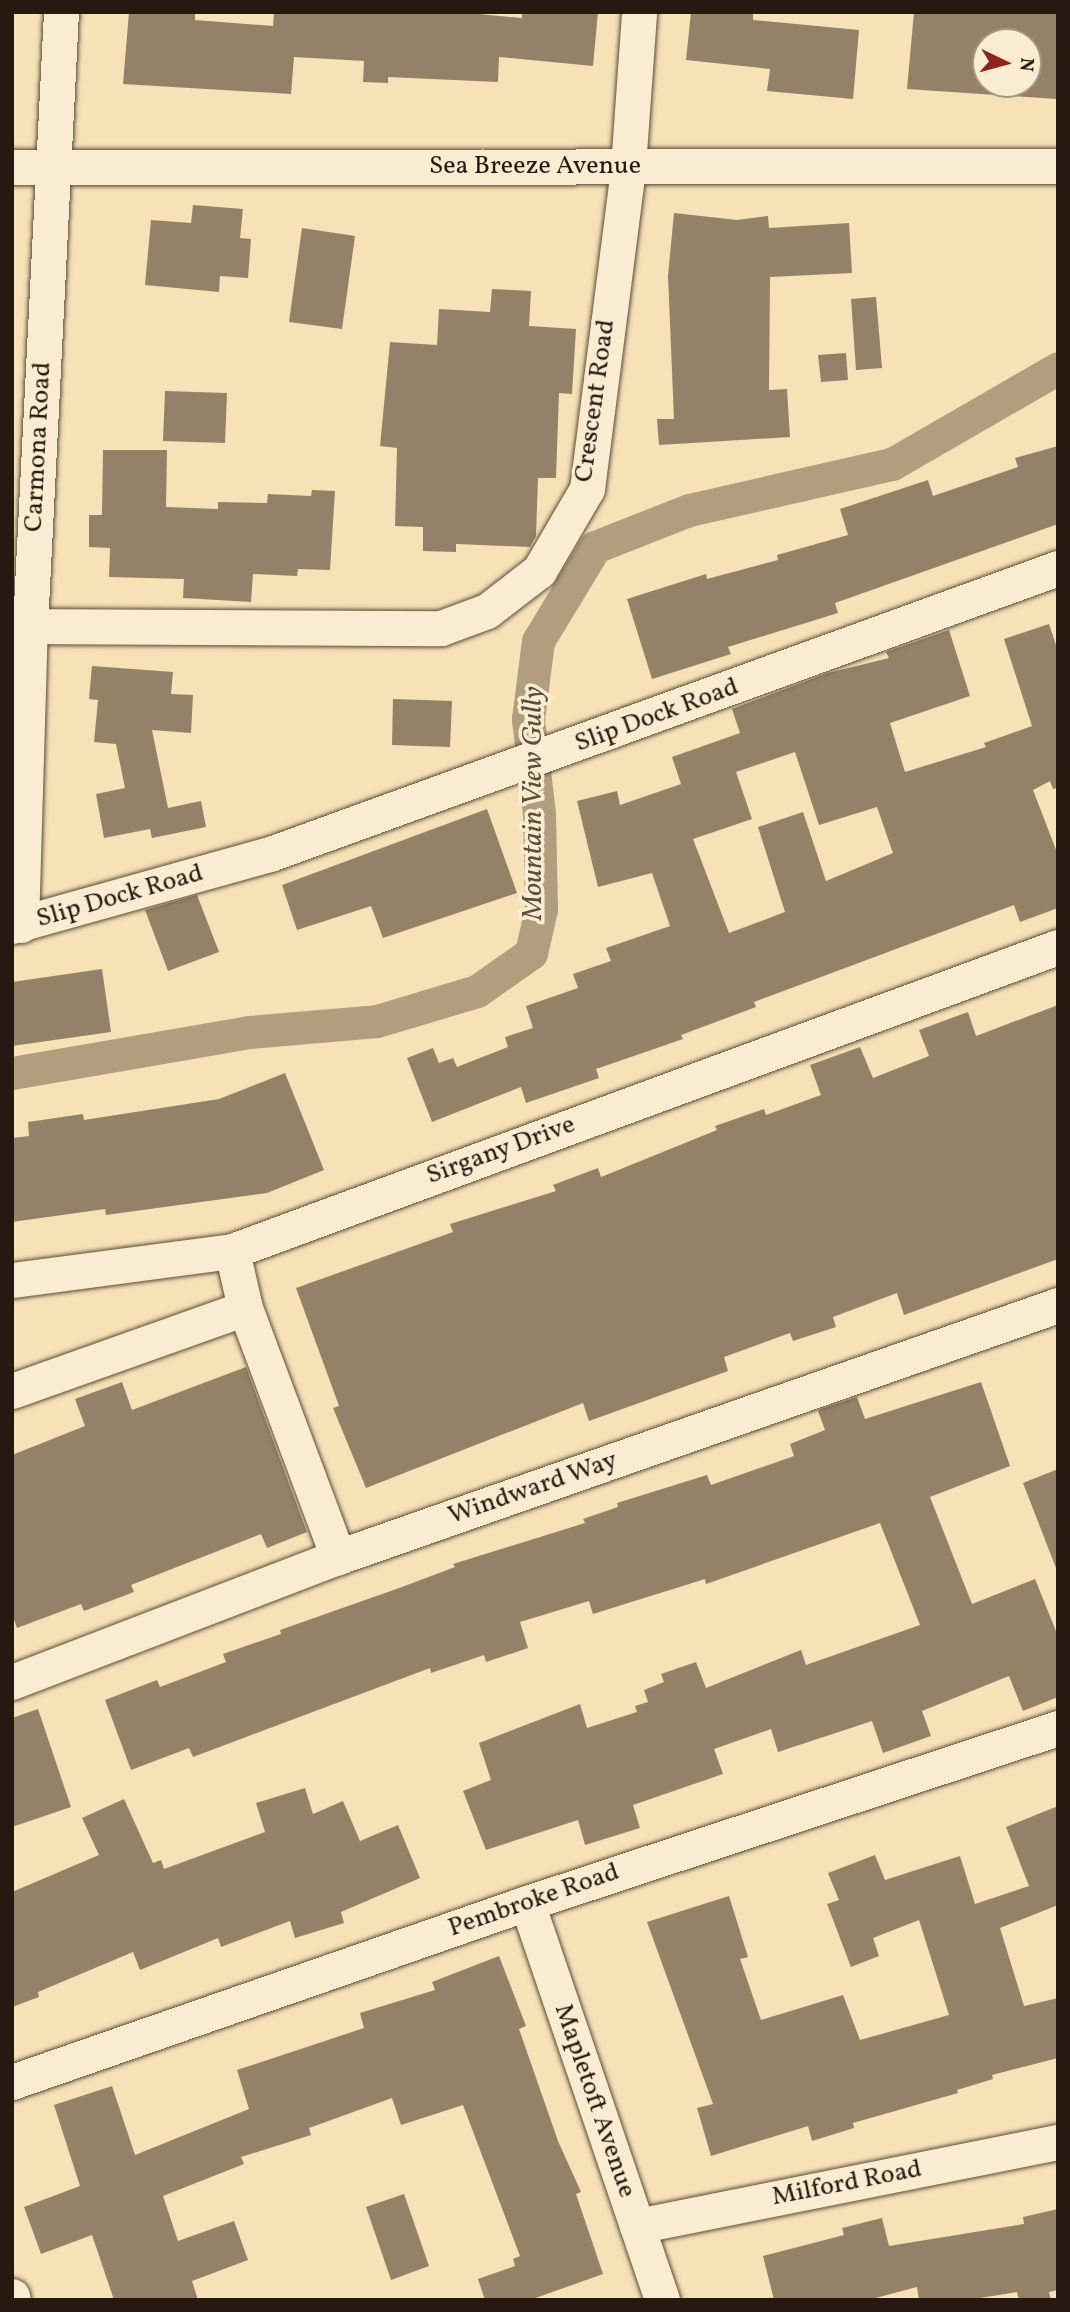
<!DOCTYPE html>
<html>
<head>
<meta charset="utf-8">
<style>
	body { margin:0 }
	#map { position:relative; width:1070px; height:2312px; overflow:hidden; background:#f6e2b6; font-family:Vollkorn,serif }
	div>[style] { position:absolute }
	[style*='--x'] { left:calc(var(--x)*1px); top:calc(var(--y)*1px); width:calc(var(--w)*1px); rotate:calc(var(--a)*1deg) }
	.canal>* { height:33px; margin:-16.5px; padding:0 16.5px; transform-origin:16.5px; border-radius:16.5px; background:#b09e7e }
	.building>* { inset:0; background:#938267 }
	.roads { filter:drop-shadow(0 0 2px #5b4b3a) drop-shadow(0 0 2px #5b4b3a) }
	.minor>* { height:35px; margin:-17.5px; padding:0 17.5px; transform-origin:17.5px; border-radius:17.5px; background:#f9ecd0 }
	span { translate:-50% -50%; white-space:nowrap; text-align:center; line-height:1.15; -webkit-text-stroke:7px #f9ecd0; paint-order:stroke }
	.street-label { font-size:26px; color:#271911 }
	.water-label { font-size:28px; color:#5e4e3d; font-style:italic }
	.frame { position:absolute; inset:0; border:14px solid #271911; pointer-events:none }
	.north { position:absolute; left:972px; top:28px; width:70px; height:70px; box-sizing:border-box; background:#f9ecd0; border:2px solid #a59884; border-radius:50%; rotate:95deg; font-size:19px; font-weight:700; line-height:28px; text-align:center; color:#271911 }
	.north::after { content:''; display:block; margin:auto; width:24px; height:32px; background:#8f2418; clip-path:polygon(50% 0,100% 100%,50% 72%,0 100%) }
</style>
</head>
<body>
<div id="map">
	<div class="canal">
		<i style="--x:12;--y:1073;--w:241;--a:-9.8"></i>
		<i style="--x:249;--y:1032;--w:128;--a:-4.9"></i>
		<i style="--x:377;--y:1021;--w:104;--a:-16.7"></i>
		<i style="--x:477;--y:991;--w:66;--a:-35.1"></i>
		<i style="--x:531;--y:953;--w:45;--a:-77.2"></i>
		<i style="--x:541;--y:909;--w:95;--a:-91.2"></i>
		<i style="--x:539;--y:814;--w:96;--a:-96.6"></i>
		<i style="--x:528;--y:719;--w:79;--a:-82.7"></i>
		<i style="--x:538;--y:641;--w:110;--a:-58.8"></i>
		<i style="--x:595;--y:547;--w:101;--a:-21.5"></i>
		<i style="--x:689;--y:510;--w:208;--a:-12.8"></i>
		<i style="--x:892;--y:464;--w:192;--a:-30"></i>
	</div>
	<div class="building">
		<i style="clip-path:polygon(129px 12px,195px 12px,195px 20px,273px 26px,274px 12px,458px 12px,522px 18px,522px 12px,598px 12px,593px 66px,499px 57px,498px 82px,388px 77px,388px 83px,363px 82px,364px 61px,294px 57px,291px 94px,123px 84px)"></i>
		<i style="clip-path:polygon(691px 12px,753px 12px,753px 20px,859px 30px,853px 99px,767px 91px,770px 69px,686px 60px)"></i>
		<i style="clip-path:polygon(evenodd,914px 12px,1058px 12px,1056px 99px,907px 89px,914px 12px,986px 42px,1028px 42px,1028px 84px,986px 84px,986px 42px)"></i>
		<i style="clip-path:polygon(193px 205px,243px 209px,240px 238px,251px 239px,248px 278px,220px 276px,219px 292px,145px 285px,151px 220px,191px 223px)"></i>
		<i style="clip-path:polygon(674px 213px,737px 220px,768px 216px,769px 228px,849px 223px,852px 273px,770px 277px,769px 390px,787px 389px,790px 437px,659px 445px,657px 419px,674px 419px,668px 276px)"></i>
		<i style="clip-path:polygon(302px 228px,355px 236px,342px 329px,289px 322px)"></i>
		<i style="clip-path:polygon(492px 289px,531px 291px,529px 326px,576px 329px,572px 394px,559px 393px,556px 478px,538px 478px,536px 536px,530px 547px,456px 544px,456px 552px,423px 551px,423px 527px,395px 526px,397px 448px,380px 446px,390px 342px,437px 345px,439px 309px,490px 312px)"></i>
		<i style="clip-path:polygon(876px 297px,882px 368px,856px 370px,851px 299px)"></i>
		<i style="clip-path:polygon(846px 353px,848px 380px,821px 382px,818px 355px)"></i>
		<i style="clip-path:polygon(165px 391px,227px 393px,225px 443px,163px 441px)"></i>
		<i style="clip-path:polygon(1058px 446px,1058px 524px,835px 603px,838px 613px,728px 647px,731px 654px,652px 679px,627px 599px,706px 574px,707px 579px,778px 560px,777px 555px,848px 535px,840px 509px,928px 480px,933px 496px,1018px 467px,1015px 458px)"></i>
		<i style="clip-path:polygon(103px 450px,167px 450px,166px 507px,218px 509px,218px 502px,267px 503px,268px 494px,311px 496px,312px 490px,335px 491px,330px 570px,298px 569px,297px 576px,253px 574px,251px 602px,183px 598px,184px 579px,109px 577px,110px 548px,89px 547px,89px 515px,102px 515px)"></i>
		<i style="clip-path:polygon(evenodd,1049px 624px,1058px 651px,1058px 788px,1053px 789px,1050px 781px,1033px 790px,1058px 855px,1058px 908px,1020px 922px,1014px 905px,754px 1002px,756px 1007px,681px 1035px,683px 1039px,596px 1069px,599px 1078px,526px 1103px,521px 1087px,432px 1122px,407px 1058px,433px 1048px,439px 1063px,453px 1058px,457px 1067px,508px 1047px,505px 1037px,533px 1028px,526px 1006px,578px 988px,573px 974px,611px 961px,606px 948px,670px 926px,652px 873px,598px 887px,577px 801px,617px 791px,620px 805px,681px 784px,672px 757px,740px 733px,732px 709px,828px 673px,889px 658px,886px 652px,949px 630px,970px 696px,890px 723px,897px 746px,905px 772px,986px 747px,984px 743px,1032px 726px,1004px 639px,1049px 624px,795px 752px,819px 825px,877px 807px,893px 853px,826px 881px,803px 812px,758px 827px,785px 912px,729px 933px,693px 839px,752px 819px,736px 772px,795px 752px)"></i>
		<i style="clip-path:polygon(92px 666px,173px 672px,171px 694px,193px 695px,191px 733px,152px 730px,168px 808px,201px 801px,206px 827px,152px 838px,150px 829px,104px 838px,96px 794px,125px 788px,116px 744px,94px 742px,98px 700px,89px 699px)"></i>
		<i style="clip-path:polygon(393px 699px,452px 701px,450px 747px,392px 745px)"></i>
		<i style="clip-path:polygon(487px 809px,517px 893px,383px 938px,371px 906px,297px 930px,282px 885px)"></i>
		<i style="clip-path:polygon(197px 895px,219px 952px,168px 971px,145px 910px)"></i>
		<i style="clip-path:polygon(102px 969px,111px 1032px,12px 1046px,12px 982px)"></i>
		<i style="clip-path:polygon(1058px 1005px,1058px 1259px,904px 1315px,897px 1293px,833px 1317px,836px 1327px,793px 1341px,790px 1333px,724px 1357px,728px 1371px,589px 1421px,583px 1403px,366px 1488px,333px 1408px,339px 1406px,296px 1288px,453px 1232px,450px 1224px,556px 1191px,553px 1185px,598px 1168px,601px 1177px,717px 1130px,715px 1126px,764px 1109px,766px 1115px,821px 1095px,810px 1065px,860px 1047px,873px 1078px,929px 1056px,919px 1030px,968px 1012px,976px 1036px)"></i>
		<i style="clip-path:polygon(285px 1073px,324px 1170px,267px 1193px,106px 1215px,105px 1209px,12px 1222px,12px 1138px,29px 1136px,28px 1122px,83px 1114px,84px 1120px,219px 1099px)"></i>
		<i style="clip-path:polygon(246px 1367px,307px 1532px,267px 1548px,261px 1534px,131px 1585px,134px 1592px,84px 1611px,81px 1604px,17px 1628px,12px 1614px,12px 1455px,85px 1426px,75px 1399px,122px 1382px,132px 1410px)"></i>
		<i style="clip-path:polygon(981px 1382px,1010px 1466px,930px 1497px,972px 1604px,1035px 1579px,1058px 1636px,1058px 1697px,1023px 1711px,1009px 1676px,922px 1711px,931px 1736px,883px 1753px,872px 1721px,778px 1752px,771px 1729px,714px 1749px,723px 1774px,633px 1805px,640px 1828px,585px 1845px,578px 1820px,486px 1850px,463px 1791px,491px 1780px,479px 1743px,580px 1704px,587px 1728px,637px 1712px,635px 1706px,648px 1702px,644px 1690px,664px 1682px,661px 1674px,696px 1662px,706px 1688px,801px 1650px,806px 1665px,920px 1625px,880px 1523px,706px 1584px,705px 1579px,593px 1614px,589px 1601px,520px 1622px,528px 1648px,486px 1662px,484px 1655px,431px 1673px,430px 1668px,193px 1757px,189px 1748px,131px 1770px,105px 1700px,157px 1680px,160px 1687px,226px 1662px,223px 1654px,281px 1634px,280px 1630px,402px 1587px,455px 1567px,453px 1564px,585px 1523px,583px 1519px,618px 1507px,617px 1503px,707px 1475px,711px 1485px,794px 1456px,790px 1444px,825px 1430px,818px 1411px,821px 1409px,857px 1397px,865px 1419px)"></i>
		<i style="clip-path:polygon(1058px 1469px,1058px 1567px,1056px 1568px,1023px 1483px)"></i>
		<i style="clip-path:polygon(38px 1709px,71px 1807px,12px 1827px,12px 1718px)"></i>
		<i style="clip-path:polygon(305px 1788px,313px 1814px,343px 1801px,360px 1841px,398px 1825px,420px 1878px,341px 1912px,344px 1923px,295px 1938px,290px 1921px,221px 1947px,218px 1938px,140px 1970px,133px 1952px,38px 1992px,39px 1997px,12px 2007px,12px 1892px,99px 1855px,82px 1818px,124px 1799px,153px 1863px,161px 1860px,164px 1869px,265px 1832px,256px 1803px)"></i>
		<i style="clip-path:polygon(1058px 1806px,1058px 1905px,1000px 1928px,1024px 2006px,1058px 1998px,1058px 2058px,992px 2075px,993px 2079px,957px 2090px,958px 2093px,853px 2123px,854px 2128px,812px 2141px,808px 2126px,711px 2156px,697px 2108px,713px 2104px,647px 1922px,729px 1896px,748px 1957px,740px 1959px,761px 2020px,843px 1995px,860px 2040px,949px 2015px,919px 1920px,873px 1938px,879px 1956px,851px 1967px,827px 1904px,839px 1900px,828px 1873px,875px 1855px,885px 1880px,960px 1856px,975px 1904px,1029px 1886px,1006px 1827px)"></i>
		<i style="clip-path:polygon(499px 1956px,526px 2026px,519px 2029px,558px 2141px,581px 2192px,576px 2194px,603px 2274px,530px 2300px,485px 2300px,478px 2279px,515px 2266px,513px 2259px,520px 2256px,463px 2105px,401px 2125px,392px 2098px,309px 2128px,311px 2135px,241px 2157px,244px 2164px,163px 2196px,178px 2241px,234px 2221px,248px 2260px,192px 2281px,198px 2300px,114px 2300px,92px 2235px,41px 2254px,24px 2207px,80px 2186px,54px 2105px,112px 2086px,135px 2155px,249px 2109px,237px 2070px,364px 2028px,360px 2013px,435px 1990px,432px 1982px)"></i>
		<i style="clip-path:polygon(404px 2194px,429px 2266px,391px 2280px,366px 2207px)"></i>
		<i style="clip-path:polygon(1058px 2209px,1058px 2290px,1049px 2292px,1051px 2300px,1019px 2300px,1017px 2292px,968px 2300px,919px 2300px,917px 2287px,868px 2300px,774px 2300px,763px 2256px,844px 2235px,842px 2228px,882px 2218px,889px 2246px,1024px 2224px,1023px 2217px)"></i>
	</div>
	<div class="roads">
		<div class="minor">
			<i style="--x:12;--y:167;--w:1046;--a:-0.05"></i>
			<i style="--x:12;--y:626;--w:429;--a:0.3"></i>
			<i style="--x:441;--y:628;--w:49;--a:-20.3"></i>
			<i style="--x:487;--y:611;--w:66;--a:-37.6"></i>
			<i style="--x:539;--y:571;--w:95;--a:-59.7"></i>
			<i style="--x:587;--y:489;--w:325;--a:-82.7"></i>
			<i style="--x:628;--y:167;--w:155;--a:-85.9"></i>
			<i style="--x:21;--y:925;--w:299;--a:-88.3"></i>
			<i style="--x:30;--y:626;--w:615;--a:-87.11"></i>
			<i style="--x:12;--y:926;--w:268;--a:-15.6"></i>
			<i style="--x:270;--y:854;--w:838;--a:-19.95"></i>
			<i style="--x:12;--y:1280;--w:222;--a:-7.5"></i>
			<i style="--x:245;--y:1308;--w:266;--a:69.5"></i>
			<i style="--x:12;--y:1391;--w:247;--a:-19.6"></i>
			<i style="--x:245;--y:1308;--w:58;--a:-102.8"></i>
			<i style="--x:232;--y:1251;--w:880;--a:-20.21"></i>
			<i style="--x:12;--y:1682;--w:349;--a:-21"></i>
			<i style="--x:338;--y:1557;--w:763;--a:-19.29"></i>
			<i style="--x:527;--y:1903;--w:419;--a:71.2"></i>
			<i style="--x:12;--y:2082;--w:545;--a:-19.17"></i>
			<i style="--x:527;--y:1903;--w:559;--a:-18.24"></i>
			<i style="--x:637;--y:2226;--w:429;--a:-11.3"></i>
			<i style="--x:12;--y:2296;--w:4;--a:76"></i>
		</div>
	</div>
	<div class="street-label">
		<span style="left:535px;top:167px">Sea Breeze Avenue</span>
		<span style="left:596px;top:401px;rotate:-82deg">Crescent Road</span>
		<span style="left:39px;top:447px;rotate:-87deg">Carmona Road</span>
		<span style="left:657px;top:716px;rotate:-20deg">Slip Dock Road</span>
		<span style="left:120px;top:897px;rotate:-16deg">Slip Dock Road</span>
		<span style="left:501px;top:1151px;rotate:-20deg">Sirgany Drive</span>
		<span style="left:533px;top:1489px;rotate:-19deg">Windward Way</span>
		<span style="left:534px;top:1901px;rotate:-19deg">Pembroke Road</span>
		<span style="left:594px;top:2101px;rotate:71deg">Mapletoft Avenue</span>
		<span style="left:847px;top:2184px;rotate:-11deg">Milford Road</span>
	</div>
	<div class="water-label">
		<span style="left:534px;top:803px;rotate:-90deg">Mountain View Gully</span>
	</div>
	<div class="frame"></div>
	<div class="north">N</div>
</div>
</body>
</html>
